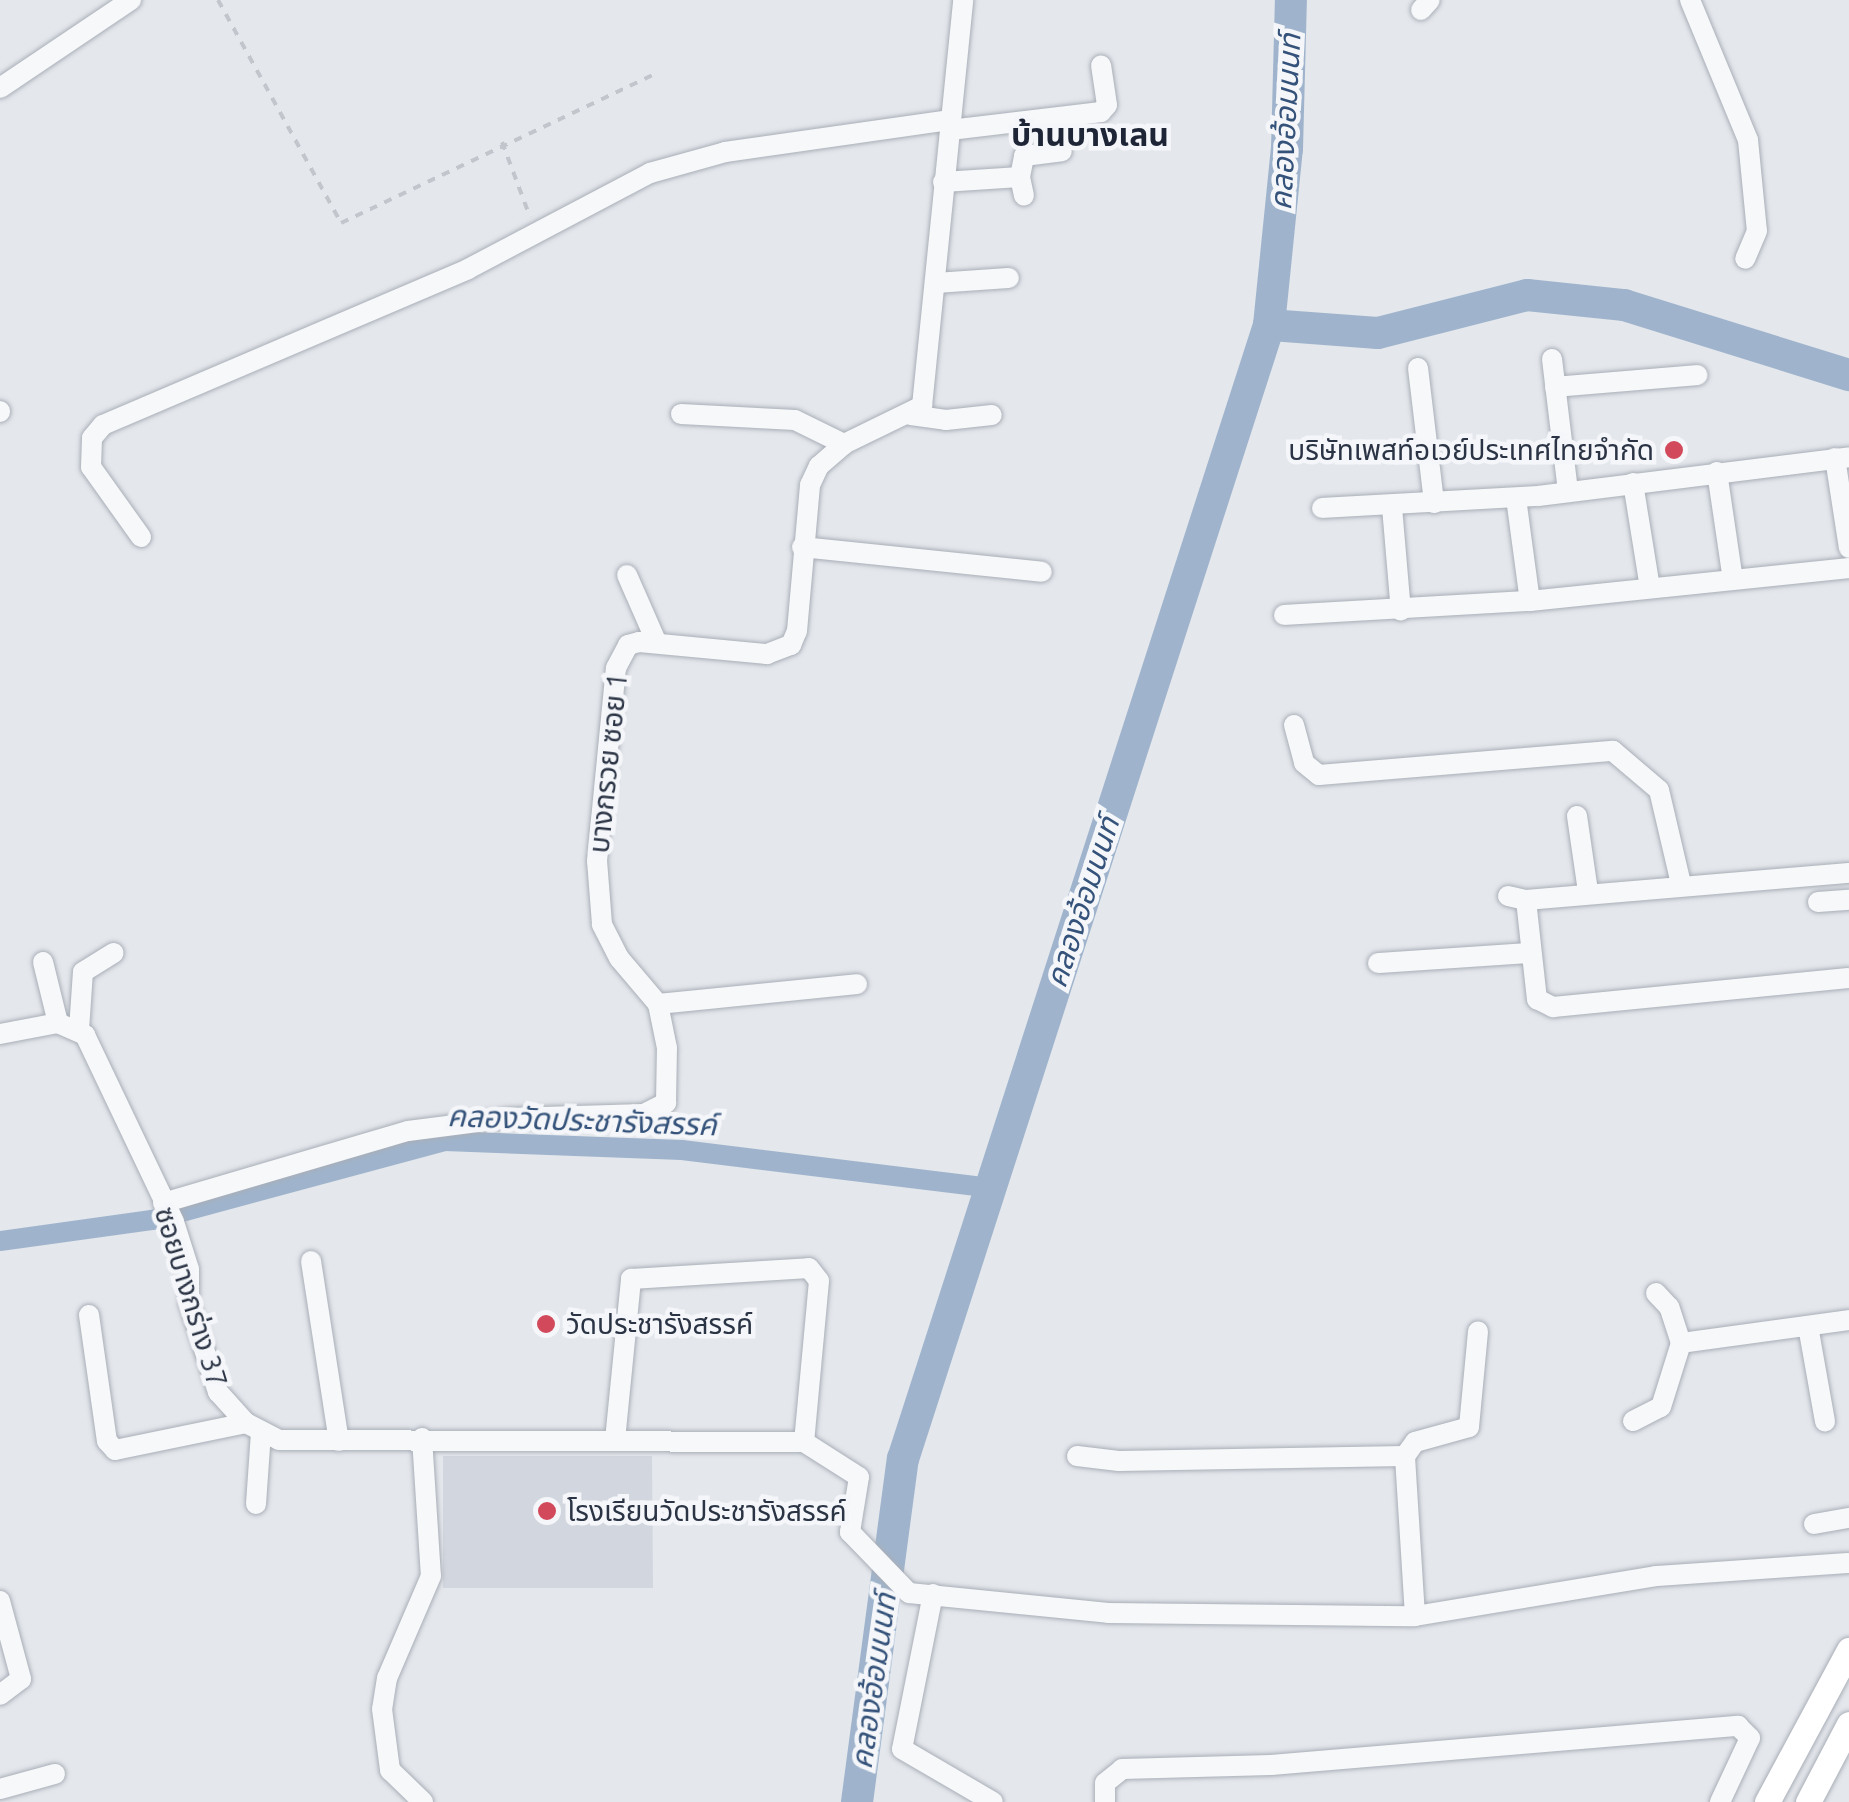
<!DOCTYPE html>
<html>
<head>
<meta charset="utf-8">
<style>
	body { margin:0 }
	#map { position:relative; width:1849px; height:1802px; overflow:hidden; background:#e4e7ec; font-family:Ubuntu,"Noto Sans Thai",sans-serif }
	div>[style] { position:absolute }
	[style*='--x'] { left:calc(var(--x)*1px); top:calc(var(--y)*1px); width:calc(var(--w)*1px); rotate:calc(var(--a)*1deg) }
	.built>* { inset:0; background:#d2d6de }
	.canal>* { height:20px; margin:-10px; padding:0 10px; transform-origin:10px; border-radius:10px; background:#9fb4cc }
	.river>* { height:32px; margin:-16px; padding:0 16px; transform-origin:16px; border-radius:16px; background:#9fb4cc }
	.path>* { height:4px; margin-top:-2px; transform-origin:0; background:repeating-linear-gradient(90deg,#c2c5cb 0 8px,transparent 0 16px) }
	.roads { filter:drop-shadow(0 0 2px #a9aeb7) drop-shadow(0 0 2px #a9aeb7) }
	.minor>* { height:20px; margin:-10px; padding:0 10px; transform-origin:10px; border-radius:10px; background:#f7f8fa }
	.major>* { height:25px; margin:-12.5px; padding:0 12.5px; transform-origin:12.5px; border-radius:12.5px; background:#fff }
	.dots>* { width:28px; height:28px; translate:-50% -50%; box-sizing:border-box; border:5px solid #f4f6f9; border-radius:50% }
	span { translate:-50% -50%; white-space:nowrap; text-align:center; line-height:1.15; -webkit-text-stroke:9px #f4f6f9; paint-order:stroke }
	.poi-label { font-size:28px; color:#2b3445 }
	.right { translate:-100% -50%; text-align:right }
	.left { translate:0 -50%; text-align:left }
	.street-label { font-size:28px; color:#2b3445 }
	.water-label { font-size:30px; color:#34527a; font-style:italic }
	.quarter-label { font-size:32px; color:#1d2536; font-weight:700 }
</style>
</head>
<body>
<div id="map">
	<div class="built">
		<i style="clip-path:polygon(443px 1456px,652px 1456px,653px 1588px,443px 1588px)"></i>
	</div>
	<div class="canal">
		<i style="--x:0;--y:1241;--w:153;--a:-7.9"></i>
		<i style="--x:152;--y:1220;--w:303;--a:-15.1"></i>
		<i style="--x:445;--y:1141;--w:237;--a:2.2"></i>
		<i style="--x:682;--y:1150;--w:311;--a:7"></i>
	</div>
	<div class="river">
		<i style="--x:1269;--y:325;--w:109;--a:4.2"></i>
		<i style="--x:1378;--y:333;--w:154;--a:-14.3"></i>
		<i style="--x:1527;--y:295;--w:98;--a:5.9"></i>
		<i style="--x:1624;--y:305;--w:236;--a:17.3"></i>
		<i style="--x:857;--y:1802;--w:346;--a:-82.4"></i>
		<i style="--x:903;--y:1459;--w:1192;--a:-72.11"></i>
		<i style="--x:1269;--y:325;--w:177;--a:-84.2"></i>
		<i style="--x:1287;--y:149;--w:149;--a:-88.5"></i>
	</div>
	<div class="path">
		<i style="--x:218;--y:0;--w:255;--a:61.1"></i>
		<i style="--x:341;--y:223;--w:345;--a:-25.4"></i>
		<i style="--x:502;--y:142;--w:80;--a:69.5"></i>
	</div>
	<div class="roads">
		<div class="minor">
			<i style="--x:1690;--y:0;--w:152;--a:67.5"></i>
			<i style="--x:1748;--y:140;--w:91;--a:84.4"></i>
			<i style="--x:1757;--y:231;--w:30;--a:113"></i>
			<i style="--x:1421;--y:10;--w:13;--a:-48"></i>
			<i style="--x:0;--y:88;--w:158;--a:-33.9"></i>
			<i style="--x:950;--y:130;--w:152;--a:-6.8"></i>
			<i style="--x:1101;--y:112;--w:9;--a:-49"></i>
			<i style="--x:1107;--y:105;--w:40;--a:-98.5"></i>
			<i style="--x:1020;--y:177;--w:21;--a:-79"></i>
			<i style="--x:1024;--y:156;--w:38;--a:-7"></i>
			<i style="--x:943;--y:182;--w:77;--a:-3.7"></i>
			<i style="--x:1020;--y:177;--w:19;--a:78"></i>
			<i style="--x:935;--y:283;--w:74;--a:-3.9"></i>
			<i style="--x:1552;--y:359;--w:133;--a:83.1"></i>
			<i style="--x:1418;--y:368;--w:136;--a:83.2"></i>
			<i style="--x:1555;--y:387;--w:143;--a:-4.8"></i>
			<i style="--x:0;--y:411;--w:1;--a:90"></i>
			<i style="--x:681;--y:414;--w:114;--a:3"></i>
			<i style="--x:795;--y:420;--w:55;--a:26.1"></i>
			<i style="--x:911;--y:415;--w:35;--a:8"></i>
			<i style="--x:946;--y:420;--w:46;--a:-6.2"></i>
			<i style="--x:1835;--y:458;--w:91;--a:81.2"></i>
			<i style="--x:1717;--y:472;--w:109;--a:81.6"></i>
			<i style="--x:1633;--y:483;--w:106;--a:80.8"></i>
			<i style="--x:1516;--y:498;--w:104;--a:82.3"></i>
			<i style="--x:1392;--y:507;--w:104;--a:85.1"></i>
			<i style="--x:1322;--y:508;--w:216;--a:-3.2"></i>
			<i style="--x:1538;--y:496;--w:313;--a:-7.1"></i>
			<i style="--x:141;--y:537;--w:86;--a:-125.5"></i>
			<i style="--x:91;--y:467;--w:29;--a:-88"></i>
			<i style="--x:92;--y:438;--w:17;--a:-50"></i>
			<i style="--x:103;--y:425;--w:397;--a:-23.1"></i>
			<i style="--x:468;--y:269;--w:206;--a:-27.8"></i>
			<i style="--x:650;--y:173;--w:78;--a:-15.6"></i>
			<i style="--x:725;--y:152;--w:228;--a:-8.1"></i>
			<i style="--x:802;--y:547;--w:241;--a:5.9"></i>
			<i style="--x:627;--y:575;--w:72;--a:66.3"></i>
			<i style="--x:1284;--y:615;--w:246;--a:-3.3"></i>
			<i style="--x:1530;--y:601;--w:321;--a:-5.9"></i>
			<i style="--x:1294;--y:725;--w:39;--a:75"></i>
			<i style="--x:1304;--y:763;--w:19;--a:39"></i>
			<i style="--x:1319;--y:775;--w:295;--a:-4.7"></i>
			<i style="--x:1613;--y:751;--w:60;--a:40.3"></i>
			<i style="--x:1659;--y:790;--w:97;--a:76.8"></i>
			<i style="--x:1577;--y:816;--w:76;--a:81.7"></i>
			<i style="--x:1508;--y:896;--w:18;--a:13"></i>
			<i style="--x:1526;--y:900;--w:324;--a:-4.8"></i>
			<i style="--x:1526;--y:900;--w:100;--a:83.7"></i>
			<i style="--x:1537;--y:999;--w:18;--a:27"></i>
			<i style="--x:1553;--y:1007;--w:297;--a:-5.6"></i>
			<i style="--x:1818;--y:902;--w:31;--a:-4"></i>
			<i style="--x:43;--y:962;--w:63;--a:76.2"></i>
			<i style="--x:1378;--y:963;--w:152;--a:-3.8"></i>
			<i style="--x:658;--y:1004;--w:200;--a:-5.7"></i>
			<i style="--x:79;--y:1030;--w:58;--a:-86.1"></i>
			<i style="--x:83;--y:972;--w:36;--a:-32"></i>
			<i style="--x:0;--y:1034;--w:59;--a:-10.7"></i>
			<i style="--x:58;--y:1023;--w:30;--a:24"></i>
			<i style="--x:85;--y:1035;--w:207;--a:64.5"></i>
			<i style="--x:174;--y:1222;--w:49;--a:72.3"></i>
			<i style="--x:189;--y:1269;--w:34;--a:90"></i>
			<i style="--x:189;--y:1303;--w:94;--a:72"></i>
			<i style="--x:218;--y:1392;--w:42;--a:47.9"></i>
			<i style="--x:246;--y:1423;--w:37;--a:27"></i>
			<i style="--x:279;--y:1440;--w:525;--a:0.22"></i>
			<i style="--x:804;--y:1442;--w:65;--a:32.5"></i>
			<i style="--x:859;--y:1477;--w:56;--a:99.3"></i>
			<i style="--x:850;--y:1532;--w:85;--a:46"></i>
			<i style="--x:909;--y:1593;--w:200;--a:5.7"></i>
			<i style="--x:1108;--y:1613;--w:307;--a:0.6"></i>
			<i style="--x:1415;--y:1616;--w:244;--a:-9.4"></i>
			<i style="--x:1656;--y:1576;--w:193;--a:-3.9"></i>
			<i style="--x:163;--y:1203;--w:255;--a:-16.4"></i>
			<i style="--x:408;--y:1131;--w:103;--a:-7.3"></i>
			<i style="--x:510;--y:1118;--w:134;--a:-1.7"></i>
			<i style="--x:644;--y:1114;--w:25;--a:-27"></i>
			<i style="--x:666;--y:1103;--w:55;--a:-89"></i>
			<i style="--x:667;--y:1048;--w:45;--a:-101.6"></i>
			<i style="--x:658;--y:1004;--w:60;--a:-130.3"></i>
			<i style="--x:619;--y:958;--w:38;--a:-117"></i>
			<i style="--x:602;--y:924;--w:63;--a:-94.5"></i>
			<i style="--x:597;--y:861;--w:194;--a:-84.4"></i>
			<i style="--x:616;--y:668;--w:26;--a:-62"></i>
			<i style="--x:628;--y:645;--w:11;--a:-15"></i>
			<i style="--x:639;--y:642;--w:129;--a:5.4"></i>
			<i style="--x:767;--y:654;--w:26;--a:-21"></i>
			<i style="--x:791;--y:645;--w:15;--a:-67"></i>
			<i style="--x:797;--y:631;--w:147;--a:-84.9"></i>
			<i style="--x:810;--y:485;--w:21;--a:-65"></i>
			<i style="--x:819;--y:466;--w:33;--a:-41"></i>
			<i style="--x:844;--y:444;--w:87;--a:-26"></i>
			<i style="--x:922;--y:406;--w:408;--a:-84.2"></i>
			<i style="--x:311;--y:1261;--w:182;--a:81.2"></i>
			<i style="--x:89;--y:1315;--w:127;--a:81.9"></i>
			<i style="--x:107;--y:1441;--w:12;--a:48"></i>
			<i style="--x:115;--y:1450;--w:134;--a:-11.6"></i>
			<i style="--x:1808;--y:1326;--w:97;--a:79.9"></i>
			<i style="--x:1681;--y:1343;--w:170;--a:-7.8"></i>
			<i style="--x:1633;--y:1421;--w:31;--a:-27"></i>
			<i style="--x:1661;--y:1407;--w:67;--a:-72.6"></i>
			<i style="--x:1681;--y:1343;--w:38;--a:-108"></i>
			<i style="--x:1669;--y:1307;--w:19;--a:-133"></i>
			<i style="--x:422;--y:1438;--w:138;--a:86.3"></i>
			<i style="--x:431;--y:1576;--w:111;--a:113.3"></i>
			<i style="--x:387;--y:1678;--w:31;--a:99"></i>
			<i style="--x:382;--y:1709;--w:62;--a:82.5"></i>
			<i style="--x:390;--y:1770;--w:46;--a:44.1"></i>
			<i style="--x:615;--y:1440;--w:162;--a:-84.3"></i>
			<i style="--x:631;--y:1279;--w:178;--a:-3.5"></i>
			<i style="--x:809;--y:1268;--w:16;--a:52"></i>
			<i style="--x:819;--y:1281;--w:162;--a:95.3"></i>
			<i style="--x:1077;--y:1456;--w:42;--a:6.8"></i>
			<i style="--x:1119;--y:1461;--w:286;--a:-1"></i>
			<i style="--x:256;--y:1504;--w:71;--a:-86"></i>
			<i style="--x:1814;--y:1524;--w:36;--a:-10"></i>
			<i style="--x:933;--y:1594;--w:158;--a:101.3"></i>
			<i style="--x:902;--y:1749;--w:105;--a:30.2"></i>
			<i style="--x:0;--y:1601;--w:81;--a:74.9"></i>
			<i style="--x:21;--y:1679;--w:26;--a:143"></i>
			<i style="--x:1415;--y:1616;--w:160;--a:-93.6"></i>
			<i style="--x:1405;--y:1456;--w:17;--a:-54"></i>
			<i style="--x:1415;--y:1442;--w:56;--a:-15.5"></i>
			<i style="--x:1469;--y:1427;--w:96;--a:-84.6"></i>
			<i style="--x:0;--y:1789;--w:57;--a:-15.3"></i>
			<i style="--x:1105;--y:1802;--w:19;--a:-90"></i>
			<i style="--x:1105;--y:1783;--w:22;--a:-39"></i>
			<i style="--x:1122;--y:1769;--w:149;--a:-1.5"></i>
			<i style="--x:1271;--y:1765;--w:469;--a:-4.8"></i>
			<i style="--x:1738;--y:1726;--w:17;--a:45"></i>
			<i style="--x:1750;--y:1738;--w:71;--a:115.1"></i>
		</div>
		<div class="major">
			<i style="--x:1767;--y:1802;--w:173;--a:-61.7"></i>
			<i style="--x:1808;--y:1802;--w:88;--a:-62.3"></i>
		</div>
	</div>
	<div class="dots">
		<i style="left:1674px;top:450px;background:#d1495b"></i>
		<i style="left:546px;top:1324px;background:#d1495b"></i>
		<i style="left:547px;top:1511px;background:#d1495b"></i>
	</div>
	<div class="poi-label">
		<span class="right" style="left:1654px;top:450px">บริษัทเพสท์อเวย์ประเทศไทยจำกัด</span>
		<span class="left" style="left:566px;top:1324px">วัดประชารังสรรค์</span>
		<span class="left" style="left:567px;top:1511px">โรงเรียนวัดประชารังสรรค์</span>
	</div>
	<div class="street-label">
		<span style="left:608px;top:763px;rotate:-84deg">บางกรวย ซอย 1</span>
		<span style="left:191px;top:1297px;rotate:73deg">ซอยบางกร่าง 37</span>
	</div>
	<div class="water-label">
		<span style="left:1285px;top:122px;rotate:-87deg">คลองอ้อมนนท์</span>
		<span style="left:1082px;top:902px;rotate:-72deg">คลองอ้อมนนท์</span>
		<span style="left:582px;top:1120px;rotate:2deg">คลองวัดประชารังสรรค์</span>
		<span style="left:873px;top:1681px;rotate:-82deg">คลองอ้อมนนท์</span>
	</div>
	<div class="quarter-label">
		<span style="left:1090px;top:134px">บ้านบางเลน</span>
	</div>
</div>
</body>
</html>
